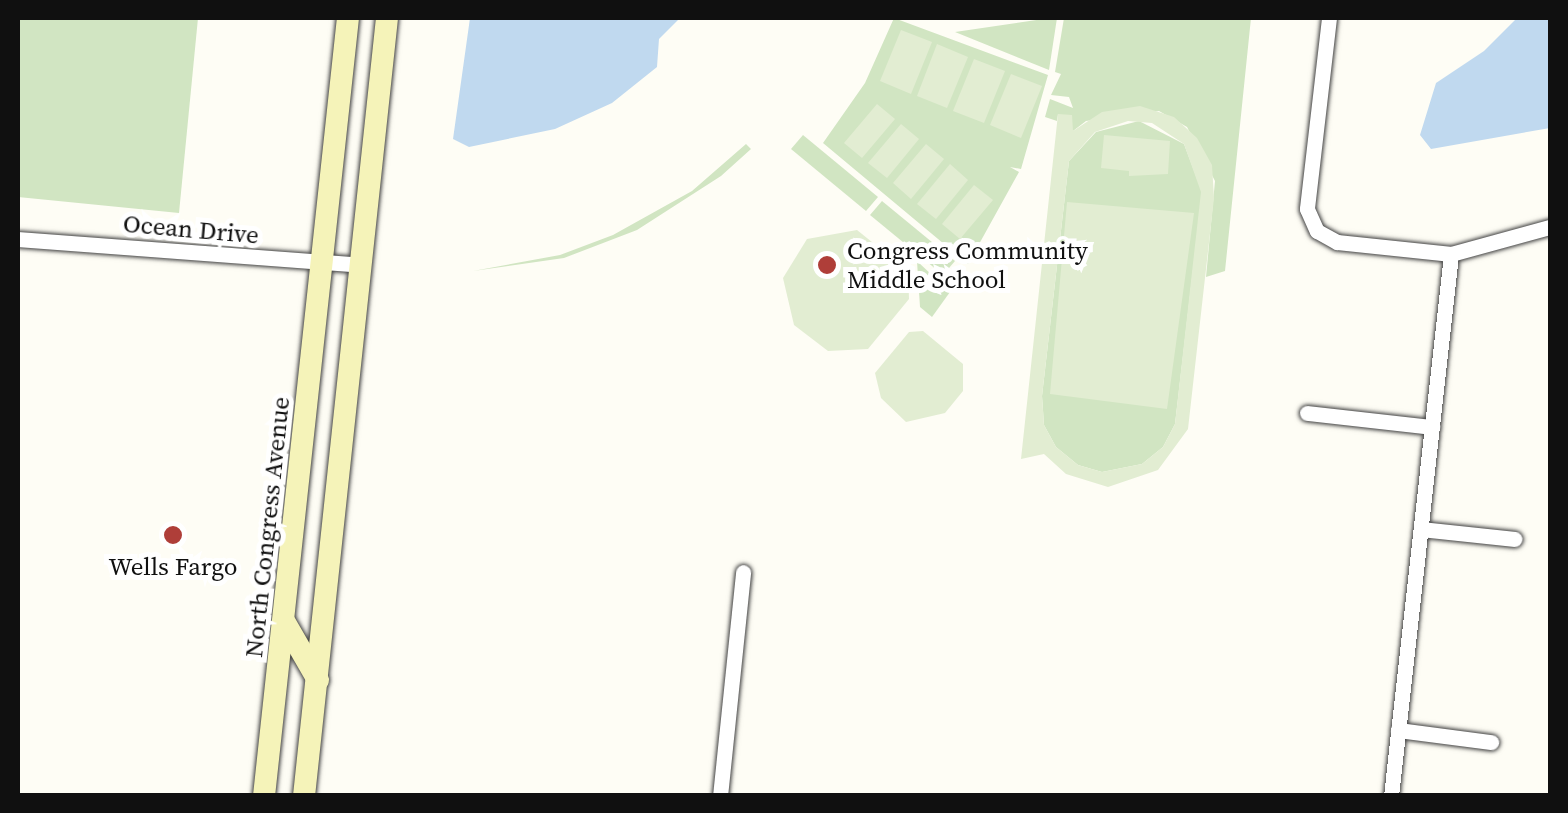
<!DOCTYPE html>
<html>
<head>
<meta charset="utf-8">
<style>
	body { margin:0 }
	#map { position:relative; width:1568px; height:813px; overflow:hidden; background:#fefdf5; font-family:"Source Serif 4",serif }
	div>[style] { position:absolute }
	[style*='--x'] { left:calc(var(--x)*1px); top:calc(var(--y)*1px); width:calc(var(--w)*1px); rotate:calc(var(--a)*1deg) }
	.green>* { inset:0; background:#d1e5c2 }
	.pitch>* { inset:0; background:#e2edd2 }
	.water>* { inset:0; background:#c0d9ef }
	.roads { filter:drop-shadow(0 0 2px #434343) drop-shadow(0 0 2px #434343) }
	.street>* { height:15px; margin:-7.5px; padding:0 7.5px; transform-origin:7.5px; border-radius:7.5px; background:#fff }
	.secondary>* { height:22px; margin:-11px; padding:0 11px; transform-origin:11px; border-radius:11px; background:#f5f3b9 }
	.dots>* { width:28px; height:28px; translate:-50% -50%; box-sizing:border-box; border:5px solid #fff; border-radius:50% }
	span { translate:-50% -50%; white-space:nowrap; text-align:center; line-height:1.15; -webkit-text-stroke:10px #fff; paint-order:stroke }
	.street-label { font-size:25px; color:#101010 }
	.poi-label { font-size:25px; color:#101010 }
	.left { translate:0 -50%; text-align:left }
	.frame { position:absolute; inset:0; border:20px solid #101010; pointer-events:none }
</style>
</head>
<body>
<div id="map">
	<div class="green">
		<i style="clip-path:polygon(18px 18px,198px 18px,179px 213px,18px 197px)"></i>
		<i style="clip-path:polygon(894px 18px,1048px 75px,1021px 169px,1010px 167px,1019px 172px,968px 264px,823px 143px,865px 83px)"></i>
		<i style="clip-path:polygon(1050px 18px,1057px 18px,1049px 70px,955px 32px)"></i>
		<i style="clip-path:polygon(1064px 18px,1251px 18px,1225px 271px,1206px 277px,1215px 181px,1187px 127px,1159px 111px,1086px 121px,1073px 131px,1058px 114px,1057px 121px,1045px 117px,1050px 99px,1073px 108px,1069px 97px,1051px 95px,1061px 74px,1055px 72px)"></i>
		<i style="clip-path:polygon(1139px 121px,1184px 144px,1202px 192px,1175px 424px,1163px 447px,1142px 464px,1102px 472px,1078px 465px,1056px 447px,1044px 425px,1042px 396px,1069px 161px,1096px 132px)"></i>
		<i style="clip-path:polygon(803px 135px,878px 197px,866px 211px,791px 149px)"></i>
		<i style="clip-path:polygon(746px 144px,751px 149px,721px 176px,637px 230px,564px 258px,473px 271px,560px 255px,613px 235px,692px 191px)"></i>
		<i style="clip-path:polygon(882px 201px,955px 261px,943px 275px,870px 215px)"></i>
		<i style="clip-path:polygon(917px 261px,950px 292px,932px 317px,920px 307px)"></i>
	</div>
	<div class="pitch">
		<i style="clip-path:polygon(901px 30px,932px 42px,911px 94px,880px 81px)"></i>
		<i style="clip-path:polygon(937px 44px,968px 57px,947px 108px,917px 96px)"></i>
		<i style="clip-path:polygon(974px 59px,1005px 71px,984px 123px,953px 111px)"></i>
		<i style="clip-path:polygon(1011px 74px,1042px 86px,1021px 138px,990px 125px)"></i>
		<i style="clip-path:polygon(877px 104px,895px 119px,862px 158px,844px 143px)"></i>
		<i style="clip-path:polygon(evenodd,1140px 106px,1174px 117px,1197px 138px,1212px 165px,1214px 198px,1188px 429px,1158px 470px,1108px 487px,1066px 474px,1044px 454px,1021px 459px,1058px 114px,1072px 115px,1073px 131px,1102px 112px,1140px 106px,1128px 121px,1152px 123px,1184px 144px,1201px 192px,1175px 424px,1163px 447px,1142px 464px,1102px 472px,1078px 465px,1056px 447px,1044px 425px,1042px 396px,1069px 161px,1095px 132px,1128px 121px)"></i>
		<i style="clip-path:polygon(901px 124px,919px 139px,887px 178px,868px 163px)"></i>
		<i style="clip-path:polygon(1104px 135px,1170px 141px,1168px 174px,1129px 176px,1129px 171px,1101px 168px)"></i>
		<i style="clip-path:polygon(926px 144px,944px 159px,911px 199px,893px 183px)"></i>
		<i style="clip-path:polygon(950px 164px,968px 180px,936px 219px,917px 204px)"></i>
		<i style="clip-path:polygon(974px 185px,993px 200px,960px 239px,942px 224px)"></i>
		<i style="clip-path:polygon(1067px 202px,1194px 213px,1167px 409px,1050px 394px)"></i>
		<i style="clip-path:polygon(857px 230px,908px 271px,909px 299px,868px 349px,828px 351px,794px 325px,783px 278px,807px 239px)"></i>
		<i style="clip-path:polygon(923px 331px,963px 364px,963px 391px,945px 413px,906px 422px,881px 398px,875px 373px,909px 332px)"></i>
	</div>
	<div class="water">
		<i style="clip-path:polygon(470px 18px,680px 18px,659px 39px,657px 67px,612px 103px,555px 129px,469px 147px,453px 139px)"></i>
		<i style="clip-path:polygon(1517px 18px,1550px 18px,1550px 128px,1431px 149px,1420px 135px,1436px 83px,1484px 51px)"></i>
	</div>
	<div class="roads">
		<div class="street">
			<i style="--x:1329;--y:18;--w:192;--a:96.6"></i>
			<i style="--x:1307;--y:209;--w:24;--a:66"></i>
			<i style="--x:1317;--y:231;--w:23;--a:29"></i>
			<i style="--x:1337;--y:242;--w:115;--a:6"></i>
			<i style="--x:1451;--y:254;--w:103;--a:-15.3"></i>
			<i style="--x:18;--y:239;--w:343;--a:4.3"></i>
			<i style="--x:1307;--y:413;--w:126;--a:6.4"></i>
			<i style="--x:1421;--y:529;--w:94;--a:6.1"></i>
			<i style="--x:1398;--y:730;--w:94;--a:7.4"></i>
			<i style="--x:720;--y:796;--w:225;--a:-84.1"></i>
			<i style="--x:1391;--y:796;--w:545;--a:-83.68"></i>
		</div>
		<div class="secondary">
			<i style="--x:284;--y:621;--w:68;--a:60"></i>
			<i style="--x:264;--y:796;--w:783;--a:-83.84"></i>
			<i style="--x:304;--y:796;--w:782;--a:-83.91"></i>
		</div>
	</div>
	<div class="dots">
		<i style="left:827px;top:265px;background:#af3e39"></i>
		<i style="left:173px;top:535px;background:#af3e39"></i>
	</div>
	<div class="street-label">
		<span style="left:191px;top:229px;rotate:5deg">Ocean Drive</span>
		<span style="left:267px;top:527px;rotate:-84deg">North Congress Avenue</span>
	</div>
	<div class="poi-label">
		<span class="left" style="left:847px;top:265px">Congress Community<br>Middle School</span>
		<span style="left:173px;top:566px">Wells Fargo</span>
	</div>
	<div class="frame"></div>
</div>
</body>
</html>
